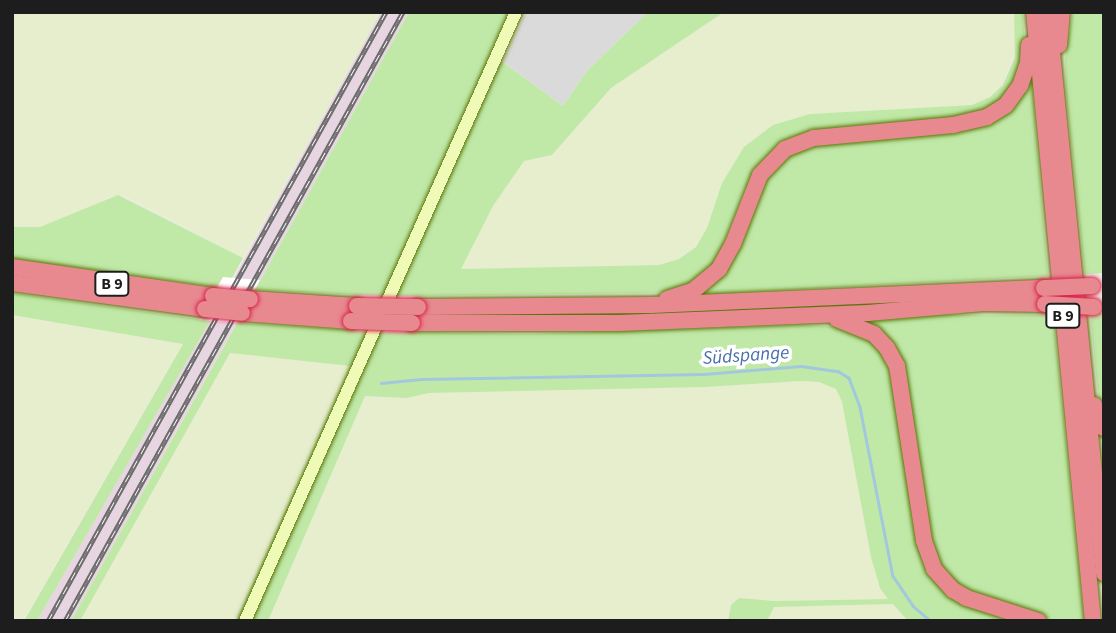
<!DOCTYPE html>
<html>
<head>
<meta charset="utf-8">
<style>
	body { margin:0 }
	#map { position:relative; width:1116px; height:633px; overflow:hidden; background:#eeece3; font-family:"Source Sans 3",sans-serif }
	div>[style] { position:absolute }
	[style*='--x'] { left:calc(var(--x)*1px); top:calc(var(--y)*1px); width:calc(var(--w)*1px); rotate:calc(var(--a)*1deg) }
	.residential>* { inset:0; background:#dbdada }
	.industrial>* { inset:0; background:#e8d5e2 }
	.farmland>* { inset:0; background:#e7eece }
	.grass>* { inset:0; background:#c0e9a8 }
	.pier>* { inset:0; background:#fff }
	.stream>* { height:2.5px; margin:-1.25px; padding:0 1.25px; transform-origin:1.25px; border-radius:1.25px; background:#a2c8dd }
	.roads { filter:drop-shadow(0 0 2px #5a7404) drop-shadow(0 0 2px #5a7404) }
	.secondary>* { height:12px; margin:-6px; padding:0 6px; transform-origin:6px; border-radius:6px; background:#eefab5 }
	.highway>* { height:16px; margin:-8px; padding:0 8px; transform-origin:8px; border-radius:8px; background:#e7898f }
	.rail>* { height:5px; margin-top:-2.5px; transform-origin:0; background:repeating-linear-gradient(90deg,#fff 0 8px,#6b6b6b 0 16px); box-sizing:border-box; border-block:2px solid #6b6b6b }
	.bridges { filter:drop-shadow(0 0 2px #d9234b) drop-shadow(0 0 2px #d9234b) }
	.highway-bridge>* { height:16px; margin:-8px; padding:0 8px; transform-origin:8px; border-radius:8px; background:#e7898f }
	span { translate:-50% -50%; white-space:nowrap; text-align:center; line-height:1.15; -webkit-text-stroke:7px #fff; paint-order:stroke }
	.shield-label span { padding:2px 5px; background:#fff; border:2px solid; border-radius:5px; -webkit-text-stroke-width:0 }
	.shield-label { font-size:16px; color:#1d1d1d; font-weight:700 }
	.water-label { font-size:19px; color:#496fad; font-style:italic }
	.frame { position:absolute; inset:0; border:14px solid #1d1d1d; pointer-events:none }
</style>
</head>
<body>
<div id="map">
	<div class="residential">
		<i style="clip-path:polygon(526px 12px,648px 12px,587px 71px,563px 106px,503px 62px)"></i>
	</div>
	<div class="industrial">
		<i style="clip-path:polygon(381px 12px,409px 12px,71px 621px,37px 621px,210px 321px)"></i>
	</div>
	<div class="farmland">
		<i style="clip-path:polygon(12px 12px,381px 12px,243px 258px,124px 196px,112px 196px,77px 214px,40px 227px,12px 227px)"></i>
		<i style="clip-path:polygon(724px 12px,1014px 12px,1017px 45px,1003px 85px,990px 97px,972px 105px,810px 114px,722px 183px,707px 228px,696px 247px,679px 259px,659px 265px,460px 269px,493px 206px,524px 161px,552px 155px,611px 88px)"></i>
		<i style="clip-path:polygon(12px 315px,183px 343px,23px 621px,12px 621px)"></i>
		<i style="clip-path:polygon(229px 352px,350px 366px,236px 621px,80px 621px)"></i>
		<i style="clip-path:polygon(800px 381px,819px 382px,836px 389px,842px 403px,888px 599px,775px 601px,739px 598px,731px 605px,728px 621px,268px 621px,365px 396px,407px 398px,429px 393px)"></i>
		<i style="clip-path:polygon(893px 604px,908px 621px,767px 621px,773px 607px)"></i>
	</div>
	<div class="grass">
		<i style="clip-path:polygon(409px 12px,511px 12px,385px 296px,255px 290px)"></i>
		<i style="clip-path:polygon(648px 12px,724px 12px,611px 88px,552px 155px,524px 161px,493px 206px,461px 269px,659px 265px,679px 259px,696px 247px,707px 228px,722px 183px,744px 147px,773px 125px,810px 114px,972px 105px,990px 97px,1003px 85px,1015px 57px,1014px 12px,1023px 12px,1025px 53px,1012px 90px,981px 115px,778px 146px,761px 162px,744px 191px,715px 266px,689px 286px,669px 292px,647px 293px,396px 296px,501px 61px,563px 106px,587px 71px)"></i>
		<i style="clip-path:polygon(1073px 12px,1104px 12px,1104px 273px,1085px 274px,1066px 92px,1065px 57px)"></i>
		<i style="clip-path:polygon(1031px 74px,1048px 276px,694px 295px,706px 288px,764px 176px,779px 160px,808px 145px,966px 129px)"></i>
		<i style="clip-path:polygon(118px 195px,243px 258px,232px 278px,223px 278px,217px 287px,12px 259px,12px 227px,40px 227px)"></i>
		<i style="clip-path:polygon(12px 293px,210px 321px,37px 621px,24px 621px,183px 344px,12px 315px)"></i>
		<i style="clip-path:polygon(1090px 313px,1104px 313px,1104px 412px,1098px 394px)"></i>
		<i style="clip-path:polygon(939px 315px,1053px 315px,1084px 621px,1049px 621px,964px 590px,944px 573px,932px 551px,903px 372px,854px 319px)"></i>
		<i style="clip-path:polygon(237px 323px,387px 332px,532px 334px,802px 325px,845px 327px,865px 336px,883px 350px,893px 368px,936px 580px,1019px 621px,908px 621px,893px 604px,774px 607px,767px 621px,728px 621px,731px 605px,739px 598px,775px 601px,888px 599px,880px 588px,871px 557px,842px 402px,836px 389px,819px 382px,800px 381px,705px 387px,429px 393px,407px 398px,365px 396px,268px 621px,236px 621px,350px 366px,230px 353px,80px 621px,71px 621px)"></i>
	</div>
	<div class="pier">
		<i style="clip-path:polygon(223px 277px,260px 280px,237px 323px,199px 320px)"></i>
	</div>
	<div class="stream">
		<i style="--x:381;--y:383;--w:40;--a:-5.7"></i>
		<i style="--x:421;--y:379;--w:283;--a:-1"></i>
		<i style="--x:704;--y:374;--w:97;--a:-4.7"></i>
		<i style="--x:801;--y:366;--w:37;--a:8"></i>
		<i style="--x:838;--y:371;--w:13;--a:32"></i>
		<i style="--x:849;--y:378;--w:31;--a:69"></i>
		<i style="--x:860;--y:407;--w:172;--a:79"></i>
		<i style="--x:893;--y:576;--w:36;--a:56"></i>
		<i style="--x:913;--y:606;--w:23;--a:40"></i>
	</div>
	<div class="roads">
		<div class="secondary">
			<i style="--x:245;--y:621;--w:667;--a:-66.01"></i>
		</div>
		<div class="highway">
			<i style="--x:1034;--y:12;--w:612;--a:84.47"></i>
			<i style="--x:1048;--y:12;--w:564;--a:84.3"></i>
			<i style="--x:1059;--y:45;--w:33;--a:-85"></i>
			<i style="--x:12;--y:267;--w:203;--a:8.2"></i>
			<i style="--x:12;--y:283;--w:195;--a:7.7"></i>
			<i style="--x:250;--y:299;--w:107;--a:3.7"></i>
			<i style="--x:667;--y:299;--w:28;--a:-18"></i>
			<i style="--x:694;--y:290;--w:33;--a:-40"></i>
			<i style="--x:719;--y:269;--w:29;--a:-61"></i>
			<i style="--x:733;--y:244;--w:74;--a:-68.6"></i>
			<i style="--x:760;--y:175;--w:36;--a:-46"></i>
			<i style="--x:785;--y:149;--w:31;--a:-21"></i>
			<i style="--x:814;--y:138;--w:140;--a:-5.3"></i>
			<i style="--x:953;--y:125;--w:35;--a:-13"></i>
			<i style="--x:987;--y:117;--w:22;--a:-32"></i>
			<i style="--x:1006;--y:105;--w:24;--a:-54"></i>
			<i style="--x:1020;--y:86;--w:24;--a:-71"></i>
			<i style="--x:1028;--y:63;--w:18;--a:-87"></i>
			<i style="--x:418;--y:307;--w:233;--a:-0.5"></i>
			<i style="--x:651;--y:305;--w:393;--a:-2.5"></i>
			<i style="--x:242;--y:313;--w:109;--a:4.2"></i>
			<i style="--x:837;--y:319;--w:40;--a:22"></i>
			<i style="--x:874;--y:334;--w:19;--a:47"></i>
			<i style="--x:887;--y:348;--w:21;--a:61"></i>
			<i style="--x:897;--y:366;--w:177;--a:81.2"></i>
			<i style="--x:924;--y:541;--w:30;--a:70"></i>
			<i style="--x:934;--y:569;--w:28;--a:48"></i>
			<i style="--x:953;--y:590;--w:16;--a:30"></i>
			<i style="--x:967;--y:598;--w:75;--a:17.9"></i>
			<i style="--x:412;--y:323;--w:208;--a:0"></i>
			<i style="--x:620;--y:323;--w:248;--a:-2.3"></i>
			<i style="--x:868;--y:313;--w:116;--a:-4.9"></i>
			<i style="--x:984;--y:303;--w:61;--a:0.9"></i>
			<i style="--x:1094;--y:405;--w:25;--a:67"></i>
		</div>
	</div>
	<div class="rail">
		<i style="--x:48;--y:621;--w:697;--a:-60.97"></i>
		<i style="--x:65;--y:621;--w:697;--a:-60.97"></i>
	</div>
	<div class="bridges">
		<div class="highway-bridge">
			<i style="--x:1044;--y:288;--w:48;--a:-2.4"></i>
			<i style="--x:213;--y:296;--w:37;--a:5"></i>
			<i style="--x:1045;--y:304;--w:49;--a:3.5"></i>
			<i style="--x:357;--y:306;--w:61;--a:0.9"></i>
			<i style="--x:205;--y:309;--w:37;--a:6"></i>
			<i style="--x:351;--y:321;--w:61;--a:1.9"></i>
		</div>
	</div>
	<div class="shield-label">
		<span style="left:112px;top:284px">B 9</span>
		<span style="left:1063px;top:316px">B 9</span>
	</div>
	<div class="water-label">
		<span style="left:746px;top:356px;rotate:-4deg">Südspange</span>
	</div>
	<div class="frame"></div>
</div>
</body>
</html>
